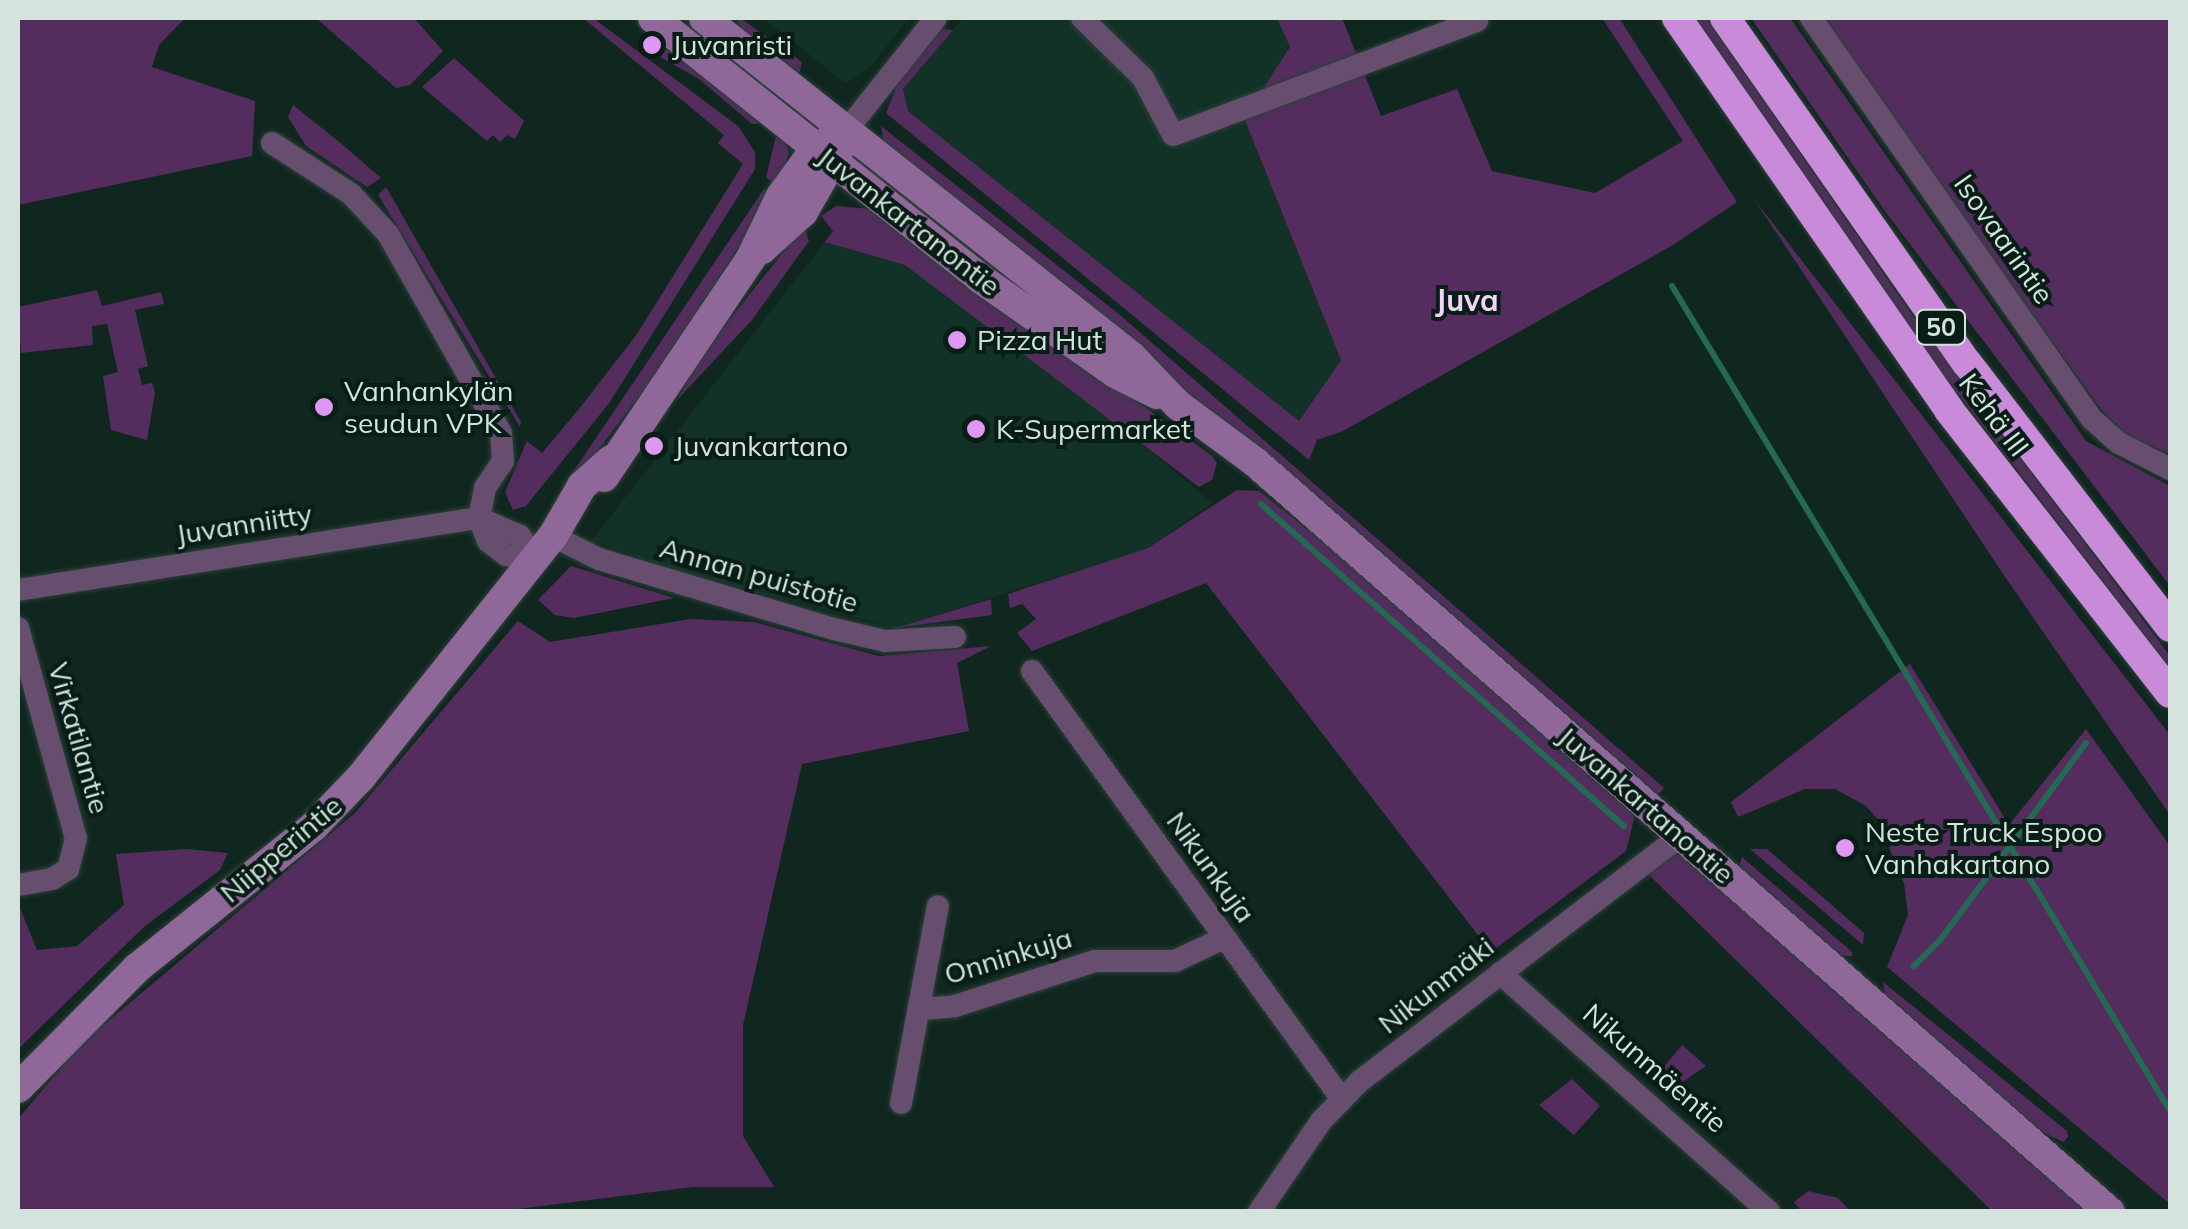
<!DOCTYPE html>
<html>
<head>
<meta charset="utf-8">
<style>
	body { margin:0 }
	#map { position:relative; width:2188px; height:1229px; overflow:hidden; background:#10271f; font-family:Mulish,sans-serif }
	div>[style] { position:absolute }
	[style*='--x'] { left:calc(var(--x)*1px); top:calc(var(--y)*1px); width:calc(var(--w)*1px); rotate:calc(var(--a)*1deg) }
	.built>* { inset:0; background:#123127 }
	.green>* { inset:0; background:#542d5e }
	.stream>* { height:6px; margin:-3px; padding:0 3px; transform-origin:3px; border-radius:3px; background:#236954 }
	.roads { filter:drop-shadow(0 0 2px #2c413a) drop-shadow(0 0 2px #2c413a) }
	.street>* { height:22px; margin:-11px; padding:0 11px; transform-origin:11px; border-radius:11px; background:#674e6e }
	.secondary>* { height:30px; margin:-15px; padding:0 15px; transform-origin:15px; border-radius:15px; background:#8f6799 }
	.highway>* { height:30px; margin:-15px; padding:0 15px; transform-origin:15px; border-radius:15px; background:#c98ad9 }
	.dots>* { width:28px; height:28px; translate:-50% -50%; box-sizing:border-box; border:5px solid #071d16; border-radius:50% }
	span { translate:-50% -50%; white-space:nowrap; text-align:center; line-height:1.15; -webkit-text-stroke:8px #071d16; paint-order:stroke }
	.shield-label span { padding:2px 8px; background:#071d16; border:2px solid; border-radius:8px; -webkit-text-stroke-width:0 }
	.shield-label { font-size:25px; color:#d5e3dd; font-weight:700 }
	.poi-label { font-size:28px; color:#d5e3dd }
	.left { translate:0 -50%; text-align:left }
	.street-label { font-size:28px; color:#d5e3dd }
	.neighbourhood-label { font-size:30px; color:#f2d4f9; font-weight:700 }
	.frame { position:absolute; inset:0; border:20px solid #d5e3dd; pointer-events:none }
</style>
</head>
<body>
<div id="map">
	<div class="built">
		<i style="clip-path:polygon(763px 18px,909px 18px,869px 69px,845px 83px)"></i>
		<i style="clip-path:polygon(963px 18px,1277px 18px,1290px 47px,1244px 118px,1341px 360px,1299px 421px,908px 111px,903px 89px)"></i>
		<i style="clip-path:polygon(825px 242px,905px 265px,1085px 397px,1212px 503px,1148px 548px,895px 628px,676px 571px,592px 540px)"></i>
	</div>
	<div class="green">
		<i style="clip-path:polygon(18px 18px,185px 18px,159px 45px,152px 67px,255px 101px,252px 156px,18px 205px)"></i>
		<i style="clip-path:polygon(316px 18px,414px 18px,443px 51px,410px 85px,396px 88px)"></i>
		<i style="clip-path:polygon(583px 18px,593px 18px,738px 126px,755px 152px,755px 169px,610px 402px,526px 506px,513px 510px,505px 492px,527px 441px,542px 453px,579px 409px,637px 334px,743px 164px,718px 143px,724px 135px)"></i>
		<i style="clip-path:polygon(740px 18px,802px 62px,797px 82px,765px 56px,737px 22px)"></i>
		<i style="clip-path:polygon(1277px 18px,1342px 18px,1381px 116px,1457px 89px,1492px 171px,1595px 193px,1683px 141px,1602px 18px,1619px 18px,1737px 202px,1673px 245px,1343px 431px,1317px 440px,1309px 460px,886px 113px,897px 85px,940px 29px,953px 30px,903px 89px,908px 111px,1299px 421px,1341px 360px,1244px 118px,1290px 47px)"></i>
		<i style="clip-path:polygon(1691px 18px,1706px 18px,1913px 316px,2170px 656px,2170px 668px,1904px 324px)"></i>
		<i style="clip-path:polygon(1751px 18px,1790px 18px,2086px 441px,2170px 486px,2170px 586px,1884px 210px)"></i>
		<i style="clip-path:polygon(1821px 18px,2170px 18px,2170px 454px,2126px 435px,2099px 407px)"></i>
		<i style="clip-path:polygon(666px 49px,707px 69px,767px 123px,752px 124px,699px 79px,660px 57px)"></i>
		<i style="clip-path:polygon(454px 58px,524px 121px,515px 139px,507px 135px,500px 142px,493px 135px,487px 141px,422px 87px)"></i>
		<i style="clip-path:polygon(293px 105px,343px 145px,381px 178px,367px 187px,306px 146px,288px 117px)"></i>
		<i style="clip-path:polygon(881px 126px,1120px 315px,1664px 788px,1655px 798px,884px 144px)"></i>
		<i style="clip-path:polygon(778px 128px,789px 152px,779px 188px,766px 177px)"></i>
		<i style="clip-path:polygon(386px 187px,521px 422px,520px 427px,378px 195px)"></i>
		<i style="clip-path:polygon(764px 189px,772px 196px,654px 377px,572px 484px,567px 481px)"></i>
		<i style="clip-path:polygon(1754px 199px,2170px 735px,2170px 815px,2005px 577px)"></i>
		<i style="clip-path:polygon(836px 206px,871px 209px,1211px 455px,1217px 463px,1212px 480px,1199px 487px,905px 265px,825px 242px,833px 231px,821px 216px)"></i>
		<i style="clip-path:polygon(804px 226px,809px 241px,752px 320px,677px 400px,703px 353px)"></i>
		<i style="clip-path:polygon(97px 290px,102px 306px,161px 292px,164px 304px,135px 310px,148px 366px,138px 369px,142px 385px,152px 383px,155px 393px,147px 440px,111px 430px,103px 376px,118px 372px,107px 324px,92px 326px,93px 345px,21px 353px,18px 307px)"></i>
		<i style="clip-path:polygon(1237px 490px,1259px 491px,1341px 556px,1635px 815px,1626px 851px,1491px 952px,1206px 583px,1032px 651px,1017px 633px,1036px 619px,1022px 604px,1010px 608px,1008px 594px,1148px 548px)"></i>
		<i style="clip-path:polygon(571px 566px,674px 598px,574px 618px,555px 615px,538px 600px)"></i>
		<i style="clip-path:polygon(991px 599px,992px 615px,895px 628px)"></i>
		<i style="clip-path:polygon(691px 619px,754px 622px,879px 656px,991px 646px,957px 663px,969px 731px,802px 764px,743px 1025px,743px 1136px,774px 1187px,693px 1187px,495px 1212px,18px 1212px,18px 1119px,81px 1044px,355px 813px,518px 621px,550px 642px)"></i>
		<i style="clip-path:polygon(1910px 664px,2009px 825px,2086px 729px,2170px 846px,2170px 1204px,1887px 967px,1908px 915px,1904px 883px,1889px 847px,1896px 841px,1866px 806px,1835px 789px,1805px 789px,1738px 817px,1731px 802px)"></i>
		<i style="clip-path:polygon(186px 849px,228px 853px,220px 870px,145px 926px,18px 1049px,18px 903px,37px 950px,77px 946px,124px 905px,116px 854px)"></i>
		<i style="clip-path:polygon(1750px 849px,1767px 849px,1864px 933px,1863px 945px)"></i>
		<i style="clip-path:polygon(1681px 854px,2089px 1211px,1992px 1211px,1644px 870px,1665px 855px)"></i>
		<i style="clip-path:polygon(1742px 857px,1852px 952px,1852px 956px,1835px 956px,1739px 867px)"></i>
		<i style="clip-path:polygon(1883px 982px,2067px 1131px,2068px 1137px,2063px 1142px,2029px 1125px,1885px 996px)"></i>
		<i style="clip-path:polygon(1682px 1045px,1706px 1066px,1681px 1083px,1663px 1068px)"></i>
		<i style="clip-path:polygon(1572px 1079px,1600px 1106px,1574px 1135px,1539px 1105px)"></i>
		<i style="clip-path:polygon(1808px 1191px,1838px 1198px,1850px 1211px,1801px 1211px,1794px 1202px)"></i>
	</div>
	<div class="stream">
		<i style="--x:1672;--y:286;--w:964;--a:58.88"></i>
		<i style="--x:1261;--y:504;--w:485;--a:41.6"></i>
		<i style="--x:1914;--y:966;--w:38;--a:-45"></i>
		<i style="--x:1941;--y:939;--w:244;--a:-53.5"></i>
	</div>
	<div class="roads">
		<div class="street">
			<i style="--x:1082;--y:18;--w:86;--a:44.5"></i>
			<i style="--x:1143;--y:78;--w:64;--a:62.2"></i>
			<i style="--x:1173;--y:135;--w:325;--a:-20.6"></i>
			<i style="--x:1811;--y:18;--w:490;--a:55"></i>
			<i style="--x:2092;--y:419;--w:36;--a:42"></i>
			<i style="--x:2119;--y:443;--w:57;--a:27"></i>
			<i style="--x:846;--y:131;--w:144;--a:-51.5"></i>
			<i style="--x:272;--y:143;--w:94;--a:32.8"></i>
			<i style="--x:351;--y:194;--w:54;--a:47.2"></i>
			<i style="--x:388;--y:234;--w:229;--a:60.4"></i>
			<i style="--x:501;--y:433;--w:28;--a:86"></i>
			<i style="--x:503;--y:461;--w:32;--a:124"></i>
			<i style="--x:485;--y:488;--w:31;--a:101"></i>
			<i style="--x:479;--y:518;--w:25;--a:69"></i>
			<i style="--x:488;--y:541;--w:23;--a:38"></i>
			<i style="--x:506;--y:555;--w:29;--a:10"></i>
			<i style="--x:553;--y:536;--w:51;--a:26.6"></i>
			<i style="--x:599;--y:559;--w:245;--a:16.6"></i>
			<i style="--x:834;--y:629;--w:52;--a:13.2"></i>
			<i style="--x:885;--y:641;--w:70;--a:-3.3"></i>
			<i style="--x:18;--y:590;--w:467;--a:-8.9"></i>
			<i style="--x:479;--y:518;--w:45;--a:23.7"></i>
			<i style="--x:520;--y:536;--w:28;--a:58"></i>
			<i style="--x:18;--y:628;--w:218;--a:74.6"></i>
			<i style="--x:76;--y:838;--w:32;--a:104"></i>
			<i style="--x:68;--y:869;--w:19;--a:148"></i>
			<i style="--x:52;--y:879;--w:35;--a:170"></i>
			<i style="--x:1032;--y:671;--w:527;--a:54.11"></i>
			<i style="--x:1500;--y:973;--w:360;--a:41.6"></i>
			<i style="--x:923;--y:1009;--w:32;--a:-5"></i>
			<i style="--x:955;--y:1006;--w:147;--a:-17.8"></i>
			<i style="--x:1095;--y:961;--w:80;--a:0"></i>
			<i style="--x:1175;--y:961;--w:54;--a:-25.1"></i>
			<i style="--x:901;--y:1103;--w:200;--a:-79.4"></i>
			<i style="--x:1259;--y:1212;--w:110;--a:-55.7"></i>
			<i style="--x:1321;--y:1121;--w:56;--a:-45.7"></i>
			<i style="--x:1360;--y:1081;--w:403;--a:-37.4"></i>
		</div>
		<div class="secondary">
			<i style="--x:653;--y:18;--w:419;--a:38.5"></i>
			<i style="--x:981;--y:279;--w:164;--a:35"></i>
			<i style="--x:1115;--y:373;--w:47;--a:26.6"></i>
			<i style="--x:704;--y:18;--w:545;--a:38.36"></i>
			<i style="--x:1131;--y:356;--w:68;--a:46.2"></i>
			<i style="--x:1178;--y:405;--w:96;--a:36.5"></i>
			<i style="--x:1255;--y:462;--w:1137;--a:41.26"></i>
			<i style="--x:762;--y:249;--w:55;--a:-42.1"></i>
			<i style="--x:803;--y:212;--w:78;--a:-60.2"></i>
			<i style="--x:604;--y:477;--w:264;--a:-56.1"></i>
			<i style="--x:751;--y:258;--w:69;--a:-64.2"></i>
			<i style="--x:781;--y:196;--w:59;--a:-53.9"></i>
			<i style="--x:816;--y:148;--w:16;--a:-30"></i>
			<i style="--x:18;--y:1088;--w:169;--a:-45.2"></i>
			<i style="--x:137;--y:968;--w:227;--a:-38.7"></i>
			<i style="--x:314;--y:826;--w:68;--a:-46.2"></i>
			<i style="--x:361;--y:777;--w:308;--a:-51.5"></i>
			<i style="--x:553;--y:536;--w:58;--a:-59.9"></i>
			<i style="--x:582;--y:486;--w:39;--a:-42"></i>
		</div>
		<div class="highway">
			<i style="--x:1677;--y:18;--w:477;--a:55.2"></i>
			<i style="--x:1949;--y:410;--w:359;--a:52"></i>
			<i style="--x:1725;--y:18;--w:421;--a:55"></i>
			<i style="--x:1967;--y:363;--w:333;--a:52.4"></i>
		</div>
	</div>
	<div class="dots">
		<i style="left:652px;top:45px;background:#df98f1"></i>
		<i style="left:957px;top:340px;background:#df98f1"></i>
		<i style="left:324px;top:407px;background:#df98f1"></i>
		<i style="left:976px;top:429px;background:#df98f1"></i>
		<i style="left:654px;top:446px;background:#df98f1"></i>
		<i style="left:1845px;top:848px;background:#df98f1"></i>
	</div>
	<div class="shield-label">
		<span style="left:1941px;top:327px">50</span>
	</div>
	<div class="poi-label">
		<span class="left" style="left:672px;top:45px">Juvanristi</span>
		<span class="left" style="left:977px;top:340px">Pizza Hut</span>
		<span class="left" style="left:344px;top:407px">Vanhankylän<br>seudun VPK</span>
		<span class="left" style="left:996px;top:429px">K-Supermarket</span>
		<span class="left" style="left:674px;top:446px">Juvankartano</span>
		<span class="left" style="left:1865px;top:848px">Neste Truck Espoo<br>Vanhakartano</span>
	</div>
	<div class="street-label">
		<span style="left:909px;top:221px;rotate:38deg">Juvankartanontie</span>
		<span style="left:2004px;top:239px;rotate:55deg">Isovaarintie</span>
		<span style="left:1994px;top:415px;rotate:53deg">Kehä III</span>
		<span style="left:244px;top:524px;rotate:-9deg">Juvanniitty</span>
		<span style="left:759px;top:575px;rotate:16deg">Annan puistotie</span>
		<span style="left:79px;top:738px;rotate:74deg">Virkatilantie</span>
		<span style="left:1646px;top:805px;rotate:41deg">Juvankartanontie</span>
		<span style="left:281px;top:849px;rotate:-40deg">Niipperintie</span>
		<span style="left:1211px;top:867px;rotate:54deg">Nikunkuja</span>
		<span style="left:1008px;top:956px;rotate:-17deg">Onninkuja</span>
		<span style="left:1436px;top:985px;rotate:-38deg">Nikunmäki</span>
		<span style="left:1655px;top:1068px;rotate:41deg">Nikunmäentie</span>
	</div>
	<div class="neighbourhood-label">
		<span style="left:1467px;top:300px">Juva</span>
	</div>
	<div class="frame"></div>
</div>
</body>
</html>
